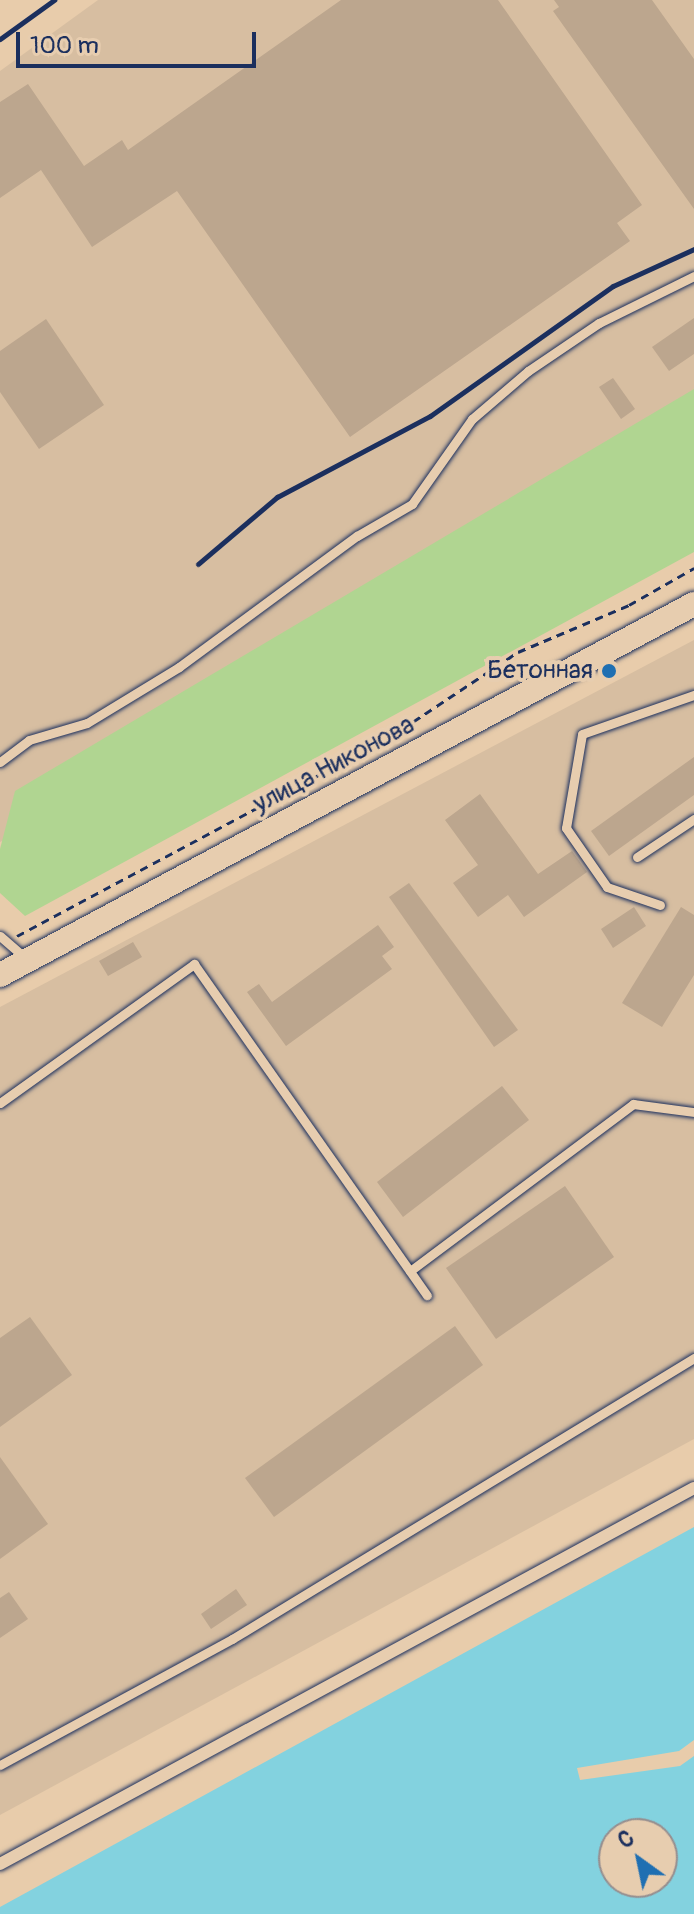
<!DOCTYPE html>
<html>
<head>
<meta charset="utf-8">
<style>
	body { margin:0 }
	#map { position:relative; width:694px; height:1914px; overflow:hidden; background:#e8ccab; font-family:Pangolin,sans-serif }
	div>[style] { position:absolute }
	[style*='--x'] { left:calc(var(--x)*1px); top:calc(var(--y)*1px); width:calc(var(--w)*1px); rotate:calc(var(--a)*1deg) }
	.built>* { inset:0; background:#d7bea1 }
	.green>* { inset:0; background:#b0d591 }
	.water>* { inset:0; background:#83d2df }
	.building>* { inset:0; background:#bca68e }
	.path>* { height:3px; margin-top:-1.5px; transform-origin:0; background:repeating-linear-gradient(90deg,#1b2f5e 0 8px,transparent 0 14px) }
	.roads { filter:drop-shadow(0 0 2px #1b2f5e) drop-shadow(0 0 2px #1b2f5e) }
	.service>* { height:9px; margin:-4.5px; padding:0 4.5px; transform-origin:4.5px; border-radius:4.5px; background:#e7cdaf }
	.pedestrian>* { height:12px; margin:-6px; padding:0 6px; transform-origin:6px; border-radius:6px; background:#e7cdaf }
	.secondary>* { height:24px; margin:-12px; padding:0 12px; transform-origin:12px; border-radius:12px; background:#e7cdaf }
	.rail>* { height:5px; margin:-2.5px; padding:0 2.5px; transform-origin:2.5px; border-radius:2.5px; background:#1b2f5e }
	.dots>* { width:22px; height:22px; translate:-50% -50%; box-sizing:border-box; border:4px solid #e7cdaf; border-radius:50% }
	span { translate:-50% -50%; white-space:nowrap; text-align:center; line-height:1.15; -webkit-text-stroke:8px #e7cdaf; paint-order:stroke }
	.poi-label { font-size:26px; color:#1b2f5e }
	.right { translate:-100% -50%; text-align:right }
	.street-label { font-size:26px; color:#1b2f5e }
	.north { position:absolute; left:598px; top:1818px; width:80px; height:80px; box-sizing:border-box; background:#e7cdaf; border:2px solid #958e8f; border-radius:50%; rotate:327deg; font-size:22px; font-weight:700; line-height:32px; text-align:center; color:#1b2f5e }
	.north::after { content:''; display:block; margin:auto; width:28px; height:36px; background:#1f6fb2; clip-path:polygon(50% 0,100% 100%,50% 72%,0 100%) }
	.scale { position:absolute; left:16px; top:32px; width:240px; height:36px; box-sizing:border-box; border:4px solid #1b2f5e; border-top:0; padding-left:10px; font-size:24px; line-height:28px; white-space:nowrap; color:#1b2f5e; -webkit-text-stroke:6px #e7cdaf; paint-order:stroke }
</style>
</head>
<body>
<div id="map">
	<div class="built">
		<i style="clip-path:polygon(98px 0,694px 0,694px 493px,0 842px,0 71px)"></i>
		<i style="clip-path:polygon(694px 640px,694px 1439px,0 1815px,0 1007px)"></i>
	</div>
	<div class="green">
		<i style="clip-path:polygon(694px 389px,694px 552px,25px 916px,0 893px,0 849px,15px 791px)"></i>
	</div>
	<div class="water">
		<i style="clip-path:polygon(evenodd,694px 1527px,694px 1740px,679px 1751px,577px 1768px,580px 1780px,680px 1766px,694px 1756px,694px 1914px,0 1914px,0 1907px,694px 1527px,614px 1834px,662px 1834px,662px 1882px,614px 1882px,614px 1834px)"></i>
	</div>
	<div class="building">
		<i style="clip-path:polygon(341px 0,498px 0,642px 205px,617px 223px,630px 241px,350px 437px,177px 191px,92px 247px,41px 170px,0 198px,0 102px,28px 84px,84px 166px,122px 140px,128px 150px)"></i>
		<i style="clip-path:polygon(554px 0,652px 0,694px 59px,694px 209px,553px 11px,559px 7px)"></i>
		<i style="clip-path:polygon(694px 318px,694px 354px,669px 371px,652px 347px)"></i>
		<i style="clip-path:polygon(46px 319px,104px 405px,39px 449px,0 392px,0 351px)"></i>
		<i style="clip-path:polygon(613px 378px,635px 409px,621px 419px,599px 387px)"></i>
		<i style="clip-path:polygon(694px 757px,694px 795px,609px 856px,591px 831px)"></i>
		<i style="clip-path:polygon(480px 794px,538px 874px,572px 851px,587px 872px,524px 917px,508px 895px,478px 917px,453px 883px,478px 865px,445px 820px)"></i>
		<i style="clip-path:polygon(409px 883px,518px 1030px,494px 1047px,389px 897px)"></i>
		<i style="clip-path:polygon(634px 907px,646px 926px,613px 948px,601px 929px)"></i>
		<i style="clip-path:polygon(681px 907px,694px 915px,694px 975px,662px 1027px,622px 1003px)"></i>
		<i style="clip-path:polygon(378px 925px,394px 947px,382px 956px,392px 969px,286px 1046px,247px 992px,259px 984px,272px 1002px)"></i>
		<i style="clip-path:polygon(133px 942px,142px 957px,108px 976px,99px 961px)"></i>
		<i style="clip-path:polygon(502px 1086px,529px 1120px,403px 1217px,377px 1182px)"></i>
		<i style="clip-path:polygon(565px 1186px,614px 1257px,496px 1339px,446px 1268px)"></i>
		<i style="clip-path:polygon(30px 1317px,72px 1375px,0 1427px,0 1338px)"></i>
		<i style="clip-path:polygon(455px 1326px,483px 1365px,274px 1517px,245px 1478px)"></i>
		<i style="clip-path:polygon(0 1457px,48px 1524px,0 1559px)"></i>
		<i style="clip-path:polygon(236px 1589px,247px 1605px,211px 1629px,201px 1614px)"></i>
		<i style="clip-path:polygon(9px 1592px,28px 1619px,0 1638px,0 1598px)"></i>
	</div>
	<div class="path">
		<i style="--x:17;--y:936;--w:423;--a:-28.1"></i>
		<i style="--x:390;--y:737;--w:154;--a:-33.6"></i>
		<i style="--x:518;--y:652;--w:121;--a:-22.9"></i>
		<i style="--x:629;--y:605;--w:75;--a:-29.6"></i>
	</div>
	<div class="roads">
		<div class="service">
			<i style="--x:0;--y:762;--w:36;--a:-37"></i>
			<i style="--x:29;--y:740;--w:60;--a:-16.3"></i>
			<i style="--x:87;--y:723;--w:108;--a:-31.3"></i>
			<i style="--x:179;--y:667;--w:221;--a:-36.4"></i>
			<i style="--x:357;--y:536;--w:64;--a:-30.2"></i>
			<i style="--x:412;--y:504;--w:104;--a:-54.8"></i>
			<i style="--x:472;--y:419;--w:74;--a:-40.6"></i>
			<i style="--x:528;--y:371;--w:86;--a:-34.1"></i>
			<i style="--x:599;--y:323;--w:106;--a:-26.3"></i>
			<i style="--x:637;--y:857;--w:69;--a:-33.7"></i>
			<i style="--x:660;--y:905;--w:56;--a:-161.2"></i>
			<i style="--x:607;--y:887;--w:72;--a:-124.8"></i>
			<i style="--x:566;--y:828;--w:95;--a:-80.3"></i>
			<i style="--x:582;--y:734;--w:119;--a:-19.2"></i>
			<i style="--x:0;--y:936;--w:33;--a:41"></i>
			<i style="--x:0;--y:1103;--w:239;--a:-35.6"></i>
			<i style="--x:194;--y:964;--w:405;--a:54.9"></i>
			<i style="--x:410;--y:1271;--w:279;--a:-36.8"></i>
			<i style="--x:633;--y:1104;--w:62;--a:7.5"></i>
			<i style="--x:0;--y:1765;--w:264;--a:-28.5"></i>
			<i style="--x:232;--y:1639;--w:541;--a:-31.31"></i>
		</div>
		<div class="pedestrian">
			<i style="--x:0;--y:1864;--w:789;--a:-28.45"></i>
		</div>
		<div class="secondary">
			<i style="--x:0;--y:975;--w:787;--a:-28.13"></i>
		</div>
	</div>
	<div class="rail">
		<i style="--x:0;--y:39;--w:67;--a:-35.8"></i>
		<i style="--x:198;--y:564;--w:104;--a:-40.3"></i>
		<i style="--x:277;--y:497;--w:173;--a:-27.9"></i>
		<i style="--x:430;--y:416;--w:224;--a:-35.4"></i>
		<i style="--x:613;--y:286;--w:89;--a:-24.6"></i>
	</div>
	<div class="dots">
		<i style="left:609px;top:671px;background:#1f6fb2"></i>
	</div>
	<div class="poi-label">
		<span class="right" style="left:593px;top:671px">Бетонная</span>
	</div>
	<div class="street-label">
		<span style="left:334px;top:765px;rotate:-28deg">улица Никонова</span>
	</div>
	<div class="north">С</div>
	<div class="scale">100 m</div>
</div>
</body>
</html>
